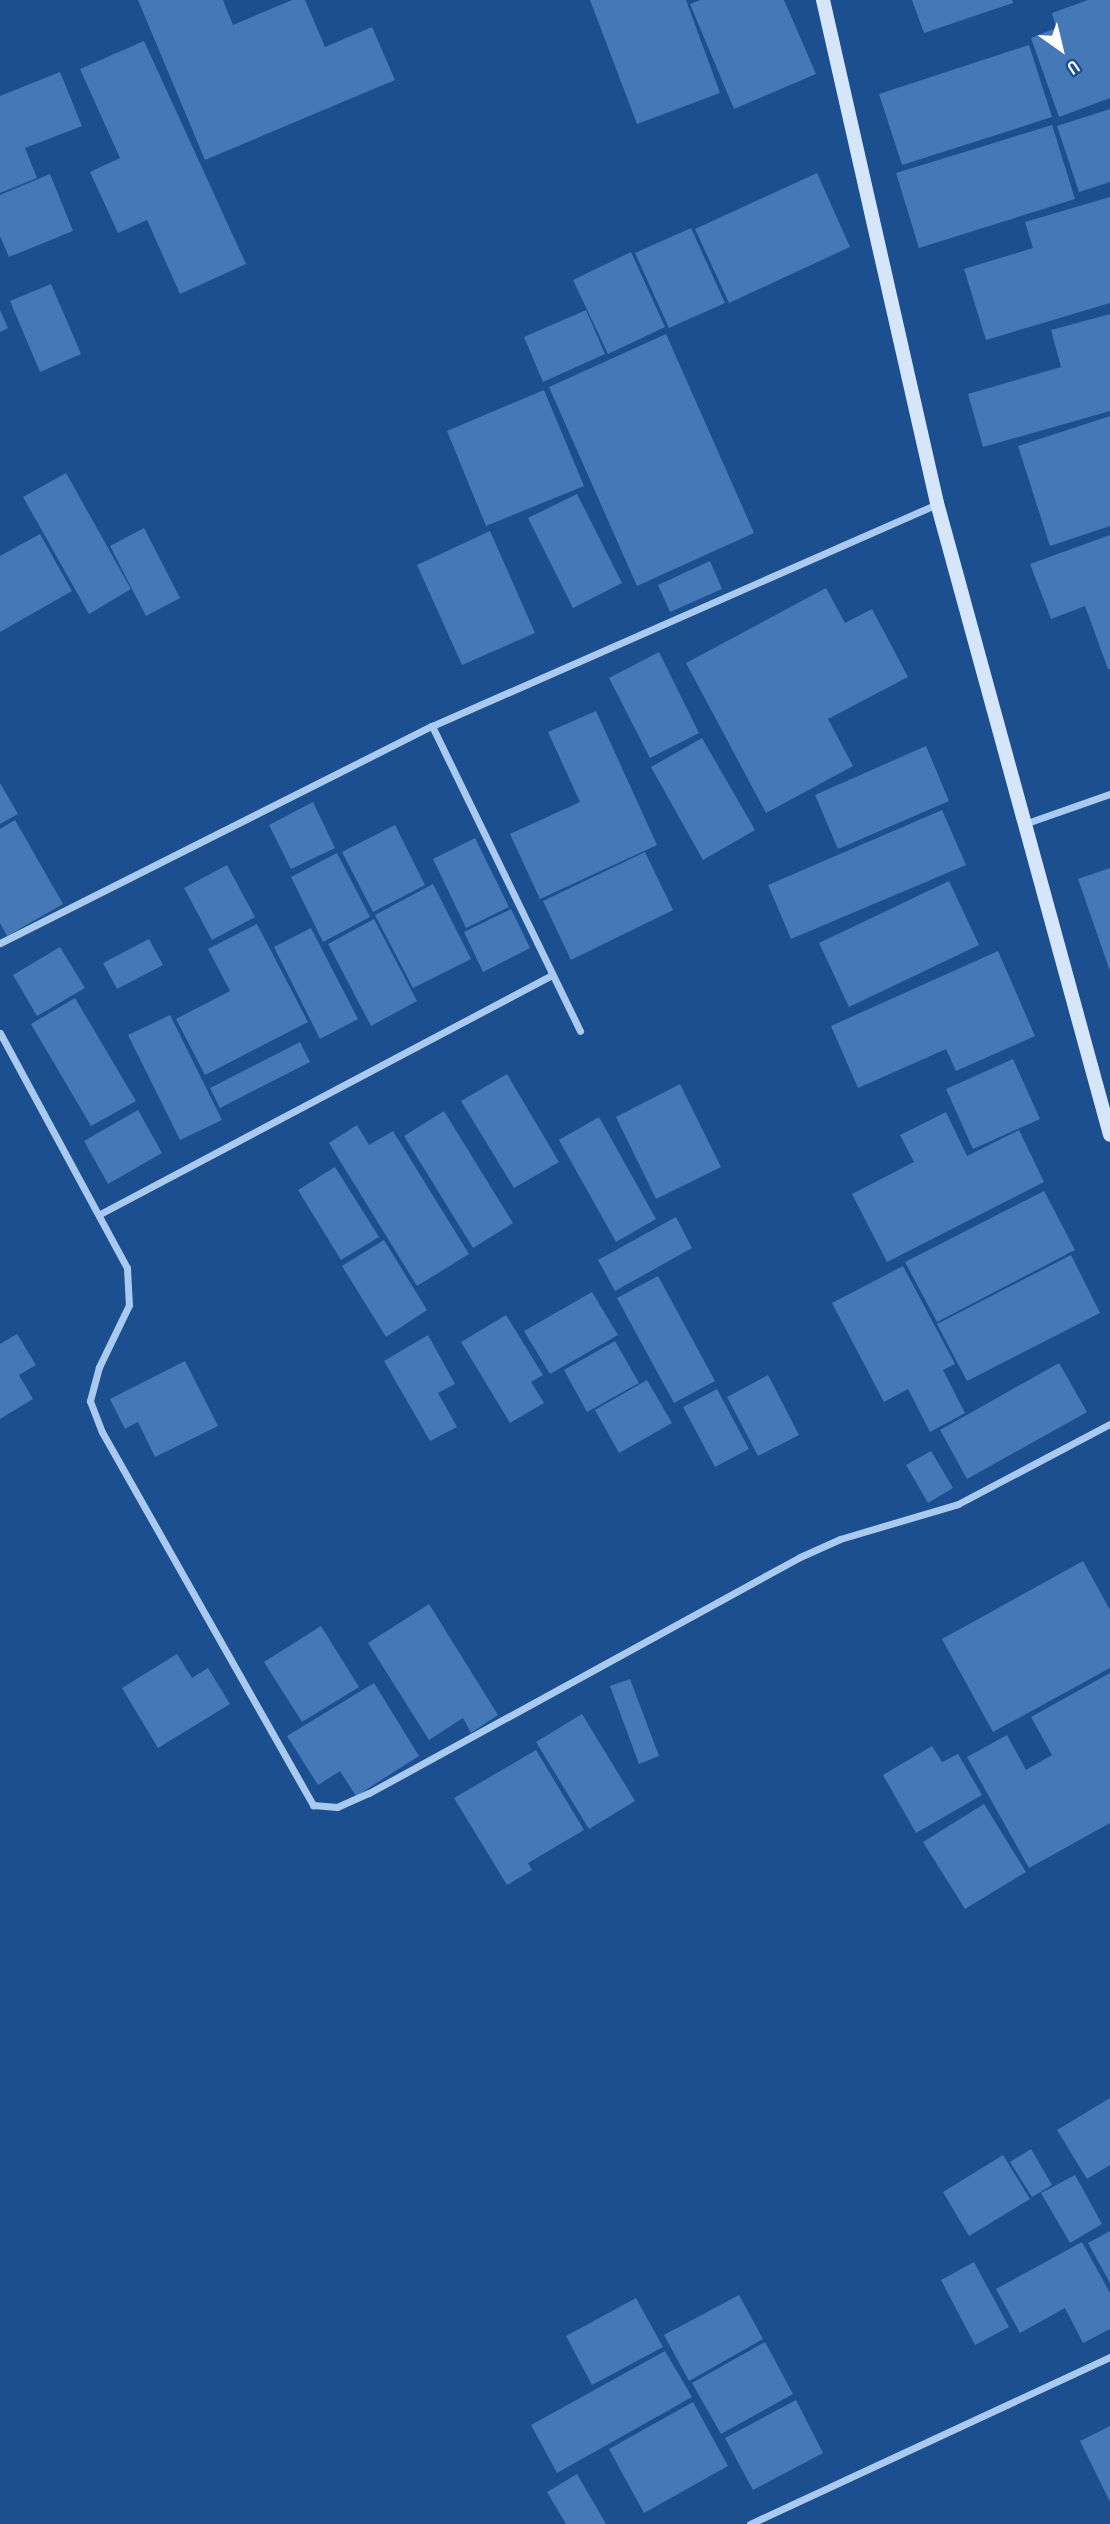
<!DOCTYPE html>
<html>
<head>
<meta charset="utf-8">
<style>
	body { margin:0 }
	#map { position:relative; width:1110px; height:2524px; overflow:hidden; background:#1b4f8f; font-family:"Sofia Sans Condensed",sans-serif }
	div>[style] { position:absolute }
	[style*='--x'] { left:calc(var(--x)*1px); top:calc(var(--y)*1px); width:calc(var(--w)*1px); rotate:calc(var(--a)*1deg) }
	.building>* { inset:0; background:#4478b7 }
	.street>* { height:7px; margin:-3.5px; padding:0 3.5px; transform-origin:3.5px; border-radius:3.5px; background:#a9c9ee }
	.secondary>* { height:14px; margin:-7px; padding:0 7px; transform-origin:7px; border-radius:7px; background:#d6e6fa }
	span { translate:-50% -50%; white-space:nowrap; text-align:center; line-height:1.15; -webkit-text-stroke:7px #1b4f8f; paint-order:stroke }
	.north { position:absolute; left:1026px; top:14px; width:70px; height:70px; -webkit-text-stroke:5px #1b4f8f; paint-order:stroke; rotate:146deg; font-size:19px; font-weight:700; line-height:28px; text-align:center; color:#fff }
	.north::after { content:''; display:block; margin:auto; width:24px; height:32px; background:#fff; clip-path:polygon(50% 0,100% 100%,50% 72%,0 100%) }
</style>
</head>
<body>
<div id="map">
	<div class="building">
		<i style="clip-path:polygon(138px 0,223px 0,233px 25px,292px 0,305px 0,325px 47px,372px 27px,395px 80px,205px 160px)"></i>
		<i style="clip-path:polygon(590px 0,686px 0,720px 93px,637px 124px)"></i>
		<i style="clip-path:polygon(700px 0,784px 0,816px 74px,734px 109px,690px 4px)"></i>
		<i style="clip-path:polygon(912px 0,1012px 0,1013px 3px,924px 33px)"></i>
		<i style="clip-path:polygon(1088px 0,1110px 0,1110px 98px,1059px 117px,1031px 38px,1056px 28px,1052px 13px)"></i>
		<i style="clip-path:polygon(144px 41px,246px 264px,180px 294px,147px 220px,118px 233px,90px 172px,120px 158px,80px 69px)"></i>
		<i style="clip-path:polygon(1029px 45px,1052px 117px,902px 165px,879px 94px)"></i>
		<i style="clip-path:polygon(60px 72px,82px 126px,25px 148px,37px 178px,0 193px,0 96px)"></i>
		<i style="clip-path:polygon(1110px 109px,1110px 182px,1079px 192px,1057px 126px)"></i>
		<i style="clip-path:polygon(1052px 125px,1075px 199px,919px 248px,896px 173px)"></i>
		<i style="clip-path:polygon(817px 173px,850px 247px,729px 303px,695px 229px)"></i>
		<i style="clip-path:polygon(50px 174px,73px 231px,9px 257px,0 236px,0 195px)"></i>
		<i style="clip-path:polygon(1110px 197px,1110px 303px,986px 340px,964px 269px,1033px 248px,1025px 222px)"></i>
		<i style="clip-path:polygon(691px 228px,725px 303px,669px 328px,635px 253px)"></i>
		<i style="clip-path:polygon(631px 252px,665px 327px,608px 354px,573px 280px)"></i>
		<i style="clip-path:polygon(51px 284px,81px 354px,40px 372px,10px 301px)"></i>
		<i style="clip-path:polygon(0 310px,8px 328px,0 332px)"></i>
		<i style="clip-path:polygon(586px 310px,605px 354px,543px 382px,524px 337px)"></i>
		<i style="clip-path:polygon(1110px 314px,1110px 411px,983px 447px,968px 394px,1061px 367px,1051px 330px)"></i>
		<i style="clip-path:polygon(666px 334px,754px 533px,637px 586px,549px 387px)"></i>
		<i style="clip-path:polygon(544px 390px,584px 486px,486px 526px,447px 431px)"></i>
		<i style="clip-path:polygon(1110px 416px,1110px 526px,1050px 546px,1018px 446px)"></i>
		<i style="clip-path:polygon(66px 473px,131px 589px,89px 614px,23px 497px)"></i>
		<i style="clip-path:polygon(577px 494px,622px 583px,573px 608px,528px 518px)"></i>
		<i style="clip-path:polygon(144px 528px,180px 598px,146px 616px,110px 546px)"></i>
		<i style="clip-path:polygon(490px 531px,535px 633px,462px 665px,417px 565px)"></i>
		<i style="clip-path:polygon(40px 534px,72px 591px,0 632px,0 556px)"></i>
		<i style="clip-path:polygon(1110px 535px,1110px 669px,1108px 669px,1085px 606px,1051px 619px,1030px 564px)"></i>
		<i style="clip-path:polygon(710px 561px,722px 589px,670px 612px,658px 585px)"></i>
		<i style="clip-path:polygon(826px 588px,845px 623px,872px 609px,908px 677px,828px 719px,853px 766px,766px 813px,686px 663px)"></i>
		<i style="clip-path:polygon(659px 652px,699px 733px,650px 758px,609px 678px)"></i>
		<i style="clip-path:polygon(596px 711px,657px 845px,540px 899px,510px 834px,580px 802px,548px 732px)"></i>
		<i style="clip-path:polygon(702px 738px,755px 830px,703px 860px,651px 767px)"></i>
		<i style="clip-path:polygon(926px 746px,949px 801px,838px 849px,815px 795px)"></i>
		<i style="clip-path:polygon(0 783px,18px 814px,0 824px)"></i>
		<i style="clip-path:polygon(313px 802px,335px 848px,291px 869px,269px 825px)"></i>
		<i style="clip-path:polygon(942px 810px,966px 865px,791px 939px,768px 885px)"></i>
		<i style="clip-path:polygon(15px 820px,63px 904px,7px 936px,0 923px,0 829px)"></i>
		<i style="clip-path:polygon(395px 825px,425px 885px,373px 912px,342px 852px)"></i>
		<i style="clip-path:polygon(475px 838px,509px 907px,466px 928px,433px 859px)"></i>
		<i style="clip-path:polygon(645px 852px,673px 910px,571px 960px,543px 901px)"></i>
		<i style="clip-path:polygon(337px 853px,370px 917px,323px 942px,291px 877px)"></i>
		<i style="clip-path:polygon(227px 865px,255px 917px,212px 940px,184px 888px)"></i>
		<i style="clip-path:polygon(1110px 868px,1110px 971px,1078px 879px)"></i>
		<i style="clip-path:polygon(949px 881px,979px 945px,849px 1007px,819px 943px)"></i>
		<i style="clip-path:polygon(433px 884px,471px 959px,413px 988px,375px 915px)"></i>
		<i style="clip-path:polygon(511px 909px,530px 948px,483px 972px,464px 932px)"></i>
		<i style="clip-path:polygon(374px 919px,417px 1001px,371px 1026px,328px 944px)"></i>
		<i style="clip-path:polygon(257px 924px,308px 1022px,205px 1075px,176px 1019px,230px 991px,208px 949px)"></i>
		<i style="clip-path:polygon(311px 928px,358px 1019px,320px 1039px,274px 947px)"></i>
		<i style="clip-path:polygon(149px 939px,163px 965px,117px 989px,103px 963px)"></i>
		<i style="clip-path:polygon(60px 947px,85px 988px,37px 1016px,13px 975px)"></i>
		<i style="clip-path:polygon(998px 951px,1035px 1036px,956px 1071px,946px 1049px,858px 1088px,831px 1026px)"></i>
		<i style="clip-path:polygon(75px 998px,136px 1101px,91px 1126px,31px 1024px)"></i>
		<i style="clip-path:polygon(170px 1015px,222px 1120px,180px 1140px,128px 1035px)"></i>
		<i style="clip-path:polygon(300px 1042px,310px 1062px,220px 1108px,210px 1088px)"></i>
		<i style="clip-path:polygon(1013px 1059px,1040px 1119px,973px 1149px,946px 1089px)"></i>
		<i style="clip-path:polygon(507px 1074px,559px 1162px,514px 1188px,461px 1101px)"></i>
		<i style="clip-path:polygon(680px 1084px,721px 1167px,656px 1199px,616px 1117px)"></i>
		<i style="clip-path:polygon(138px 1110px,162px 1153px,108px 1184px,84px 1141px)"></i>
		<i style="clip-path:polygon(444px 1111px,513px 1223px,473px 1248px,404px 1136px)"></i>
		<i style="clip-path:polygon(946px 1112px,967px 1156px,1019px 1130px,1044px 1182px,887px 1262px,852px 1194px,914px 1162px,900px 1135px)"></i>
		<i style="clip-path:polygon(599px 1117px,656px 1219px,616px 1242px,559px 1140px)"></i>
		<i style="clip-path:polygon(357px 1125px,369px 1145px,393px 1131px,469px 1254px,417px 1286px,329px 1143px)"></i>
		<i style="clip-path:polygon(335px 1167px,379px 1237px,341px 1260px,298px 1190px)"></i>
		<i style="clip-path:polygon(1044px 1191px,1075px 1250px,937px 1322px,905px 1262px)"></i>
		<i style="clip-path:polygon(676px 1217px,692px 1248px,615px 1291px,598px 1260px)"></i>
		<i style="clip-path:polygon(384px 1240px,427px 1310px,386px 1337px,342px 1266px)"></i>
		<i style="clip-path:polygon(1071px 1255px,1100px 1313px,967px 1381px,937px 1324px)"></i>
		<i style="clip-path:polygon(903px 1266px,955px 1364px,943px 1370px,965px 1413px,930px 1432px,908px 1389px,884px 1402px,832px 1303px)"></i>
		<i style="clip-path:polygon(658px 1276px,715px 1381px,674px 1403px,617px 1298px)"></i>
		<i style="clip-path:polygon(592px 1292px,618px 1335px,550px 1374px,524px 1331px)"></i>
		<i style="clip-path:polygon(506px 1315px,543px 1375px,531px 1382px,544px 1403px,510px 1423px,461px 1342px)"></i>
		<i style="clip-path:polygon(17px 1334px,36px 1365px,19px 1375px,33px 1399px,0 1419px,0 1344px)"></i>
		<i style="clip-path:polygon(428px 1335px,455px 1384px,438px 1393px,457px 1427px,430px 1441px,384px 1361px)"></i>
		<i style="clip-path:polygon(615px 1341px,639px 1383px,587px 1412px,564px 1370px)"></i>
		<i style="clip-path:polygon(185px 1361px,218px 1426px,155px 1457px,138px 1422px,125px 1429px,110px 1399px)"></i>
		<i style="clip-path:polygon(1059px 1363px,1087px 1412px,967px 1479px,940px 1430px)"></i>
		<i style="clip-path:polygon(768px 1375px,799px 1435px,758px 1456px,727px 1397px)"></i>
		<i style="clip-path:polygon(647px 1380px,672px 1423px,619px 1453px,595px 1410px)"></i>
		<i style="clip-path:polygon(717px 1389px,749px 1449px,715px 1467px,683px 1407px)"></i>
		<i style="clip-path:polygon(931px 1451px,953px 1488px,928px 1503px,906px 1465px)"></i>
		<i style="clip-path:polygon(1083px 1561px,1110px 1610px,1110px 1668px,993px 1732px,942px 1639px)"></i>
		<i style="clip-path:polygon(429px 1604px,498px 1715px,471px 1733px,463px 1718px,429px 1740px,368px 1643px)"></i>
		<i style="clip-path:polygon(321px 1626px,359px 1687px,302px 1722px,264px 1662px)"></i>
		<i style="clip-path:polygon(177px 1654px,192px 1678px,208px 1668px,230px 1704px,158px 1748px,122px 1688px)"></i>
		<i style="clip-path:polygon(1110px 1673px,1110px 1823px,1029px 1868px,967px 1757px,1007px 1735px,1026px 1770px,1052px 1755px,1031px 1717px)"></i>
		<i style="clip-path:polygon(630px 1679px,659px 1756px,639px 1764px,610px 1686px)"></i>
		<i style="clip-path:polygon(374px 1683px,419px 1756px,356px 1796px,340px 1771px,318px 1785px,287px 1736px)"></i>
		<i style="clip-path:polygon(582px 1714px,635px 1801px,589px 1829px,536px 1742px)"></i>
		<i style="clip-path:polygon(932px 1746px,942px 1762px,958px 1754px,982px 1795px,916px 1833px,883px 1775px)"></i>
		<i style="clip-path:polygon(536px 1750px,584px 1830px,528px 1863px,532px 1870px,507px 1885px,454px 1798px)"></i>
		<i style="clip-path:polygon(984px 1804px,1026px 1872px,965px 1909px,923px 1842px)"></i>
		<i style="clip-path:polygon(1110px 2098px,1110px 2165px,1087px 2179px,1057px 2130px)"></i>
		<i style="clip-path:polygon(1031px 2149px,1052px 2185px,1032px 2197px,1010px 2162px)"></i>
		<i style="clip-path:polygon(1003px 2155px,1030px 2199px,969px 2236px,943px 2192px)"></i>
		<i style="clip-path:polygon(1075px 2175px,1102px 2224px,1070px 2243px,1041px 2193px)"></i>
		<i style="clip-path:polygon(1110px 2231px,1110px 2283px,1088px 2243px)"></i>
		<i style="clip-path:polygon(1082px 2242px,1110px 2293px,1110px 2329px,1083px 2343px,1065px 2308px,1020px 2333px,996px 2289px)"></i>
		<i style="clip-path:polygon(974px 2262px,1009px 2327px,975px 2345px,941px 2280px)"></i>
		<i style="clip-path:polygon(739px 2295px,763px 2339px,689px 2381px,664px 2335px)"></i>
		<i style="clip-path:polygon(636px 2298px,663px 2347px,592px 2385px,566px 2336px)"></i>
		<i style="clip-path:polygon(765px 2342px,793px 2394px,721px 2434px,692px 2383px)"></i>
		<i style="clip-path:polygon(665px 2351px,692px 2397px,557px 2473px,531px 2425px)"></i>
		<i style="clip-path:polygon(796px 2400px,823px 2453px,753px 2490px,725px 2438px)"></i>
		<i style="clip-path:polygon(693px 2402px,728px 2466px,644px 2513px,609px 2449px)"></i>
		<i style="clip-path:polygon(1110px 2426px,1110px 2502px,1080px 2441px)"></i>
		<i style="clip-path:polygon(577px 2474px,606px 2524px,566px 2524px,547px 2492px)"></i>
	</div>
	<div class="street">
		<i style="--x:432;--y:726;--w:339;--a:64.1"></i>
		<i style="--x:1027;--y:823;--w:88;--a:-19.3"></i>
		<i style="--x:0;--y:943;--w:483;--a:-26.7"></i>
		<i style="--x:432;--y:726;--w:552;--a:-23.73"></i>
		<i style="--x:0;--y:1033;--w:267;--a:61.6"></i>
		<i style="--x:127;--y:1268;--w:37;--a:87"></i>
		<i style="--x:129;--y:1305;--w:69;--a:115.8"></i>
		<i style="--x:99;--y:1367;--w:35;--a:105"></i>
		<i style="--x:90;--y:1401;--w:33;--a:69"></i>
		<i style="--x:102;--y:1432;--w:429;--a:60.5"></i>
		<i style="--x:313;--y:1805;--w:24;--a:5"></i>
		<i style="--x:337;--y:1807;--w:35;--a:-24"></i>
		<i style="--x:369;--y:1793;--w:491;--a:-28.7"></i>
		<i style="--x:800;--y:1557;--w:44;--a:-24.2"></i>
		<i style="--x:840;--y:1539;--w:123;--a:-16.5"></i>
		<i style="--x:958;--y:1504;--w:172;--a:-27.8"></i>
		<i style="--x:100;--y:1214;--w:511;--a:-27.87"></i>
		<i style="--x:750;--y:2524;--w:397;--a:-24.9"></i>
	</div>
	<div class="secondary">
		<i style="--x:823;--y:0;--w:516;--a:77.23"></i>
		<i style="--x:937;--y:503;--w:655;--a:74.69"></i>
	</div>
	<div class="north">U</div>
</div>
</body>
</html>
